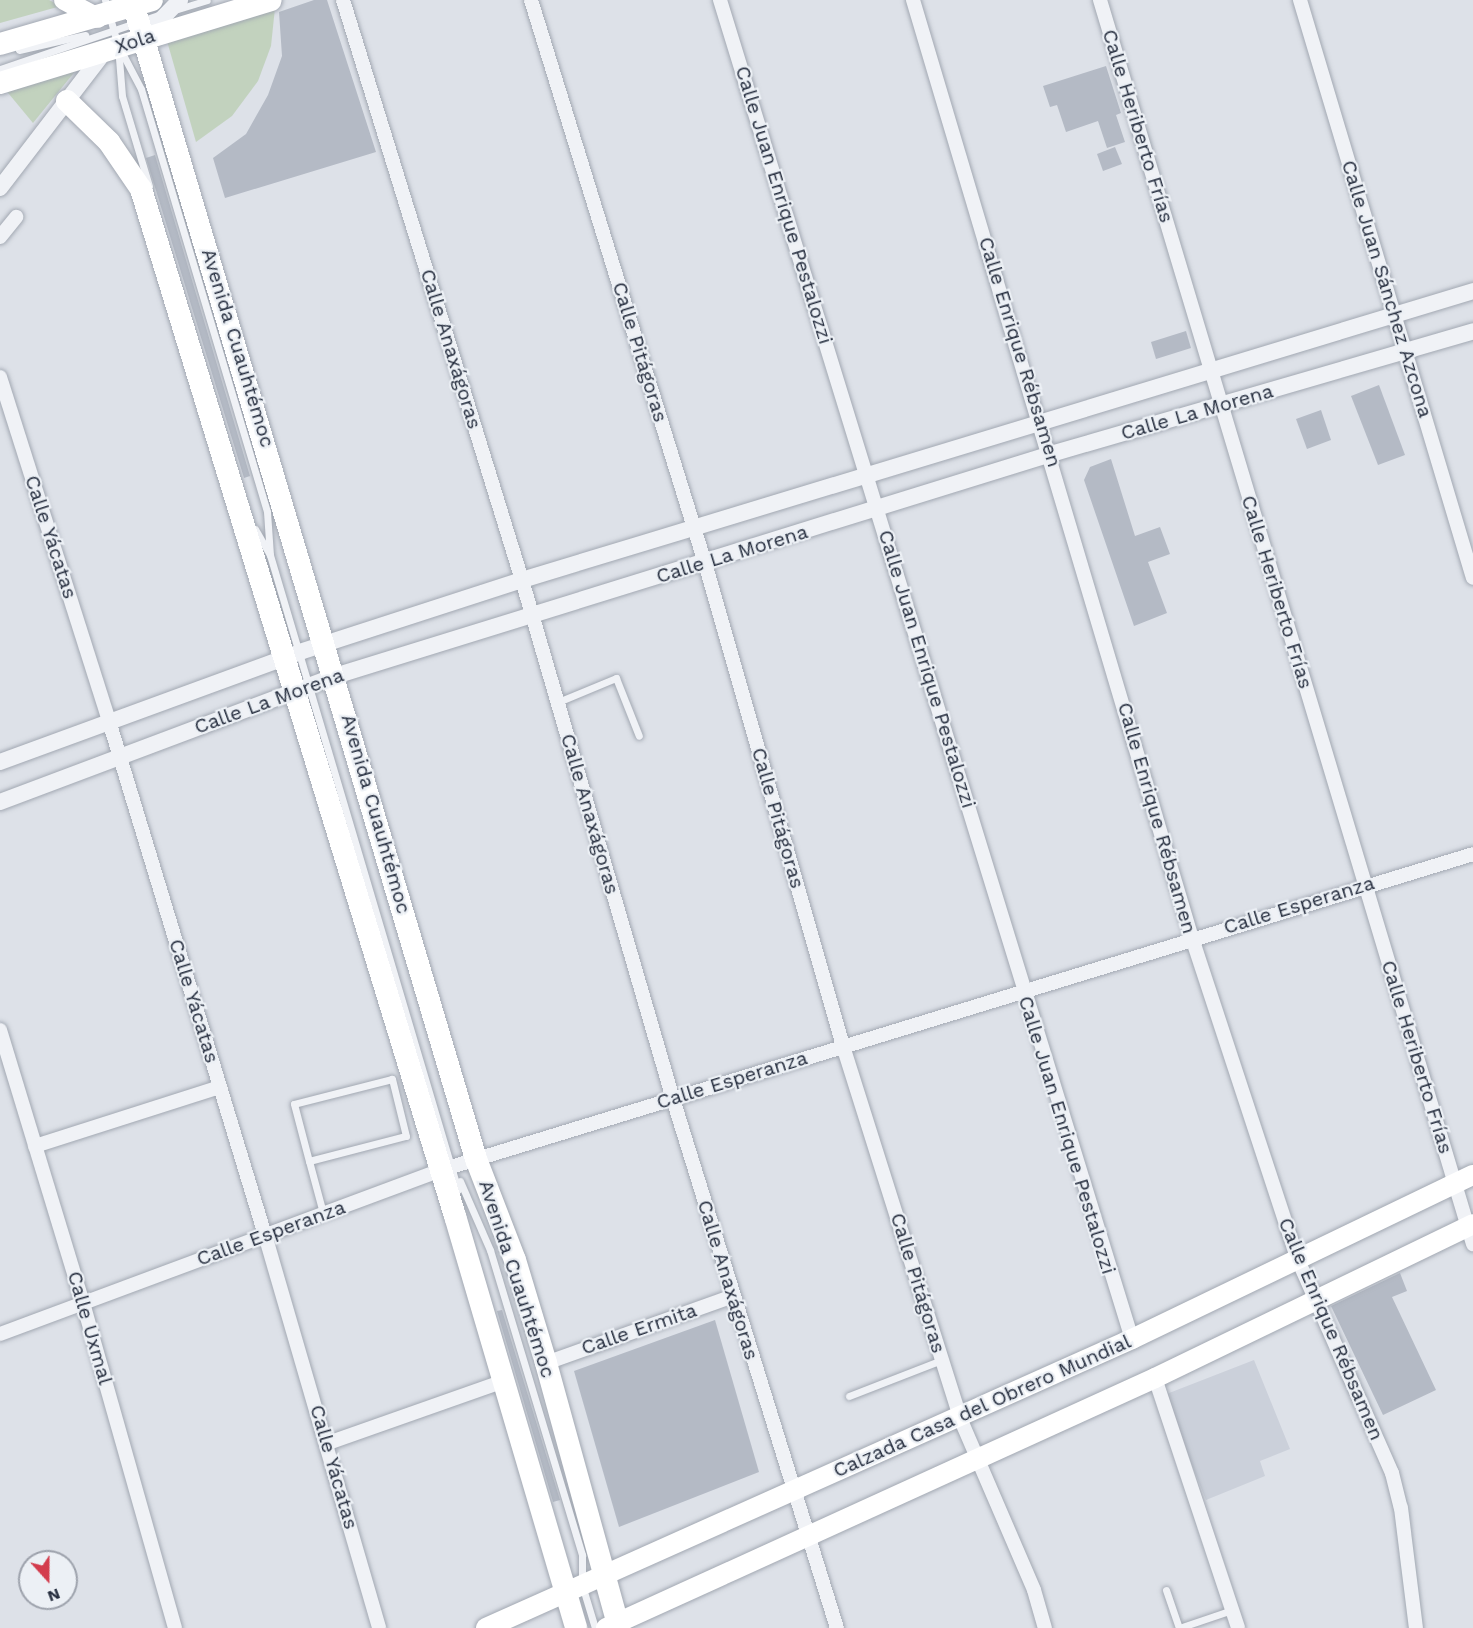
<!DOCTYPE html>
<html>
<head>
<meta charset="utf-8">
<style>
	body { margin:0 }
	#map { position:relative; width:1473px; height:1628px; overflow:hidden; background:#dde1e8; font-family:"Work Sans",sans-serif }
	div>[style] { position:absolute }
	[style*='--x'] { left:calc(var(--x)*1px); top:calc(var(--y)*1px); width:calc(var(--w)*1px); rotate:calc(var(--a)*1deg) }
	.built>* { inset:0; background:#cbd0da }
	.green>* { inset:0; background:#c2d2be }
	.building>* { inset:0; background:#b4bac5 }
	.roads { filter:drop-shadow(0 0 2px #a2a8b2) drop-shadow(0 0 2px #a2a8b2) }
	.service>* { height:7px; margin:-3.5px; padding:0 3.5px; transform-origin:3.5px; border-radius:3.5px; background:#f0f2f6 }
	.minor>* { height:14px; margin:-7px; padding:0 7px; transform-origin:7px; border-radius:7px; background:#f0f2f6 }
	.tertiary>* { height:16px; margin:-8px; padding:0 8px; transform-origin:8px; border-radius:8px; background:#f0f2f6 }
	.secondary>* { height:20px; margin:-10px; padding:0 10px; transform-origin:10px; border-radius:10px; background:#fff }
	.primary>* { height:22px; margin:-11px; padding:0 11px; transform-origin:11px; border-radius:11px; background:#fff }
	span { translate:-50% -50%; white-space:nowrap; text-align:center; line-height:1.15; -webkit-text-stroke:4.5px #ecf0f5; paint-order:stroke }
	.street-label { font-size:20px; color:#262e3f }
	.north { position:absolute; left:18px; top:1550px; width:60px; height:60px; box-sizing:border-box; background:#ecf0f5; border:2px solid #9da2ac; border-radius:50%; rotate:159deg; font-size:16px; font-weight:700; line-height:24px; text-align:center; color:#262e3f }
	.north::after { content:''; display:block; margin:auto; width:21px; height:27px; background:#d33c4d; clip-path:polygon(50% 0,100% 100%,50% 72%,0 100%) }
</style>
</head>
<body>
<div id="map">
	<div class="built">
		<i style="clip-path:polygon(1254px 1360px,1290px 1449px,1260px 1461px,1265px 1476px,1206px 1500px,1164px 1395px)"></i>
	</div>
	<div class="green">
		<i style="clip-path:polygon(0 0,49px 0,61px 6px,0 23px)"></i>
		<i style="clip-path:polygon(275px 8px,271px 46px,258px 81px,232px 116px,196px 142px,167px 41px)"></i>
		<i style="clip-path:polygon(81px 64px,33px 123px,4px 88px)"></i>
	</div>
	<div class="building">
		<i style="clip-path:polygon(314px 0,327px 0,376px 152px,225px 198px,213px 158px,246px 134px,268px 95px,282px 56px,279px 12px)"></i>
		<i style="clip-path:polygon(1106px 66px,1121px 113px,1116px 115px,1125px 142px,1107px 148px,1098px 121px,1066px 132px,1057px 105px,1050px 107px,1043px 86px)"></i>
		<i style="clip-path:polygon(1115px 147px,1122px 164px,1103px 171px,1097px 154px)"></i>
		<i style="clip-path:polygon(155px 155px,250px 476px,244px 478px,146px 158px)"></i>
		<i style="clip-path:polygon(1186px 331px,1191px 348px,1156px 359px,1151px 342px)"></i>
		<i style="clip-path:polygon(1379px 385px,1405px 455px,1378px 465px,1351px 396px)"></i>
		<i style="clip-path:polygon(1321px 410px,1331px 440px,1307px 449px,1296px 419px)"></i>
		<i style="clip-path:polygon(1111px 459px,1135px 536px,1160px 527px,1170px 554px,1148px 562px,1167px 613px,1134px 626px,1084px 480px,1090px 467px)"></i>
		<i style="clip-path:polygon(1400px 1273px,1407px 1291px,1392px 1297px,1436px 1390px,1383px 1415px,1331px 1306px)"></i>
		<i style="clip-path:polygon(502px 1310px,560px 1500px,553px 1502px,497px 1311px)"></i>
		<i style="clip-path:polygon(715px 1320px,759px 1472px,619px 1527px,574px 1371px)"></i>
	</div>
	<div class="roads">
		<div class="service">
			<i style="--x:105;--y:0;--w:48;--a:74.2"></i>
			<i style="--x:118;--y:46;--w:50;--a:85.4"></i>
			<i style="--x:122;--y:96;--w:94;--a:73.3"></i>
			<i style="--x:178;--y:9;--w:30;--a:-17"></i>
			<i style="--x:120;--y:49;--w:45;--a:62.3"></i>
			<i style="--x:141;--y:89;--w:441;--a:73.4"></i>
			<i style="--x:267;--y:512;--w:43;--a:86"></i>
			<i style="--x:270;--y:555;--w:662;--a:73.51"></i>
			<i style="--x:19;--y:50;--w:68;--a:-12.8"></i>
			<i style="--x:0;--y:69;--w:168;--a:-18.8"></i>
			<i style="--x:255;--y:529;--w:28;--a:60"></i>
			<i style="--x:558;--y:702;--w:63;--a:-22.5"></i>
			<i style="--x:616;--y:678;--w:62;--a:68.4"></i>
			<i style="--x:309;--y:1161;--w:100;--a:-14.5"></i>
			<i style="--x:406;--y:1136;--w:59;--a:-103.8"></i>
			<i style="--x:392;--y:1079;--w:101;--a:165.7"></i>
			<i style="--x:294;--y:1104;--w:59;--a:75.3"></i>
			<i style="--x:309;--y:1161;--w:54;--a:74.9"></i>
			<i style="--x:460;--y:1181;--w:75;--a:66.5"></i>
			<i style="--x:490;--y:1250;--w:319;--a:73.2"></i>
			<i style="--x:582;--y:1555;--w:30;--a:90"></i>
			<i style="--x:582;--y:1585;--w:45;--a:73.2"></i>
			<i style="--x:849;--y:1396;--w:100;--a:-21.2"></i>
			<i style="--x:1166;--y:1590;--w:40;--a:71.1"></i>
			<i style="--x:1179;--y:1628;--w:56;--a:-18.8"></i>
		</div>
		<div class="minor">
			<i style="--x:343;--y:0;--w:607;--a:72.85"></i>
			<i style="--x:522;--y:580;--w:541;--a:73.78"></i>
			<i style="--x:673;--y:1099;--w:554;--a:72.78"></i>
			<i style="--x:531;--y:0;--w:589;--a:72.83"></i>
			<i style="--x:705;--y:563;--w:502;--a:74.05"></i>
			<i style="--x:843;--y:1046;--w:390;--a:72.5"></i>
			<i style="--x:960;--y:1418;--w:187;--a:66.7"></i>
			<i style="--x:1034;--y:1590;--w:40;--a:74"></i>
			<i style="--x:720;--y:0;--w:1401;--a:72.9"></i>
			<i style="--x:913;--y:0;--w:979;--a:73.44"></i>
			<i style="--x:1192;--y:938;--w:339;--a:71.8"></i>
			<i style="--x:1298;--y:1260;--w:233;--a:66.2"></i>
			<i style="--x:1392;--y:1473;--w:36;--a:76"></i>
			<i style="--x:1401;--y:1508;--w:121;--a:82.9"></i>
			<i style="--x:1100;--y:0;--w:1299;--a:73.31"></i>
			<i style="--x:1300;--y:0;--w:603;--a:73.34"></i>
			<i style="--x:0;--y:237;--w:26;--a:-51"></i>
			<i style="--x:0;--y:377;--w:361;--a:72.4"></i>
			<i style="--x:109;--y:721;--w:537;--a:73.12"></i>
			<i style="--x:265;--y:1235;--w:409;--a:73.8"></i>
			<i style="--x:0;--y:1030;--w:285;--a:73.1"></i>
			<i style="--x:83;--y:1303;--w:338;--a:74.2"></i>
			<i style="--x:35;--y:1146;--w:194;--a:-17.7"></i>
			<i style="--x:0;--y:1334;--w:471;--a:-20.4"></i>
			<i style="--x:441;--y:1170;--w:1079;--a:-17.02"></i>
			<i style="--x:546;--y:1363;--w:199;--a:-19.7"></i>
			<i style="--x:1155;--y:1378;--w:263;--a:71.6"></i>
			<i style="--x:328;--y:1443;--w:183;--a:-19.4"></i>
		</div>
		<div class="tertiary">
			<i style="--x:144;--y:37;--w:52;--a:-45.8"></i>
			<i style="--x:0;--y:188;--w:174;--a:-52.5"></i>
			<i style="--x:0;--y:762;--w:320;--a:-20.1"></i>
			<i style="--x:300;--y:652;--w:233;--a:-18"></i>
			<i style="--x:522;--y:580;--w:994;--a:-16.9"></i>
			<i style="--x:0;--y:802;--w:358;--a:-20.6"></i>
			<i style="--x:335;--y:676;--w:750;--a:-17.23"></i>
			<i style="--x:1051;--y:454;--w:440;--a:-16.2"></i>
		</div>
		<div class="secondary">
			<i style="--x:64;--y:0;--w:38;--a:28"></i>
			<i style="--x:486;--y:1628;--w:708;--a:-24.1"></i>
			<i style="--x:1132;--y:1339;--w:378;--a:-25.7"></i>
			<i style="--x:606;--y:1628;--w:603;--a:-24.48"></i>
			<i style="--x:1155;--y:1378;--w:353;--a:-25.8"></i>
		</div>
		<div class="primary">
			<i style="--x:132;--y:0;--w:1209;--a:73.47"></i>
			<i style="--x:476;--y:1159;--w:108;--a:68.9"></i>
			<i style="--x:515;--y:1260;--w:108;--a:73.2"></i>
			<i style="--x:546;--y:1363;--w:275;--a:74.6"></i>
			<i style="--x:0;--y:44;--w:158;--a:-16.1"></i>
			<i style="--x:0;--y:83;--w:283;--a:-17"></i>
			<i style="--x:67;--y:101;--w:59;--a:44.3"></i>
			<i style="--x:109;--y:142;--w:57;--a:55.8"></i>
			<i style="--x:141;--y:189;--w:1074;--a:73"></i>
			<i style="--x:455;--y:1216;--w:429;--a:73.6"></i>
		</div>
	</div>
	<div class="street-label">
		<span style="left:135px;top:41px;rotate:-18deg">Xola</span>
		<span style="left:1138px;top:126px;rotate:73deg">Calle Heriberto Frías</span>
		<span style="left:784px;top:205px;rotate:73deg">Calle Juan Enrique Pestalozzi</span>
		<span style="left:1387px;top:289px;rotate:73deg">Calle Juan Sánchez Azcona</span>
		<span style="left:238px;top:348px;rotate:73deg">Avenida Cuauhtémoc</span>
		<span style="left:451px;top:349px;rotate:73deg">Calle Anaxágoras</span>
		<span style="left:640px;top:352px;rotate:73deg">Calle Pitágoras</span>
		<span style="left:1020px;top:352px;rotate:73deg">Calle Enrique Rébsamen</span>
		<span style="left:1197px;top:412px;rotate:-16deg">Calle La Morena</span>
		<span style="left:51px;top:537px;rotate:72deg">Calle Yácatas</span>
		<span style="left:732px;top:554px;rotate:-17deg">Calle La Morena</span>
		<span style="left:1277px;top:592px;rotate:73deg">Calle Heriberto Frías</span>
		<span style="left:927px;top:669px;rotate:73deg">Calle Juan Enrique Pestalozzi</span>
		<span style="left:269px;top:701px;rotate:-20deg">Calle La Morena</span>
		<span style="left:376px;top:814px;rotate:74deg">Avenida Cuauhtémoc</span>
		<span style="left:590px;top:814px;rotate:74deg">Calle Anaxágoras</span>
		<span style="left:778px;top:818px;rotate:74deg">Calle Pitágoras</span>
		<span style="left:1157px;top:818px;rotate:74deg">Calle Enrique Rébsamen</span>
		<span style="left:1299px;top:905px;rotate:-17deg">Calle Esperanza</span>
		<span style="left:194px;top:1001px;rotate:73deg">Calle Yácatas</span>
		<span style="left:1417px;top:1057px;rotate:73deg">Calle Heriberto Frías</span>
		<span style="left:732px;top:1080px;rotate:-17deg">Calle Esperanza</span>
		<span style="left:1067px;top:1135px;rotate:73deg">Calle Juan Enrique Pestalozzi</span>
		<span style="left:271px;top:1233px;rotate:-20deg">Calle Esperanza</span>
		<span style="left:517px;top:1279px;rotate:72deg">Avenida Cuauhtémoc</span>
		<span style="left:728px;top:1280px;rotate:73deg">Calle Anaxágoras</span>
		<span style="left:918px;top:1283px;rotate:73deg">Calle Pitágoras</span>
		<span style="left:90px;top:1328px;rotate:74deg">Calle Uxmal</span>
		<span style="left:639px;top:1329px;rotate:-19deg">Calle Ermita</span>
		<span style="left:1331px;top:1329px;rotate:67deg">Calle Enrique Rébsamen</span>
		<span style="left:982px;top:1406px;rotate:-24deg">Calzada Casa del Obrero Mundial</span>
		<span style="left:334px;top:1467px;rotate:74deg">Calle Yácatas</span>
	</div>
	<div class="north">N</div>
</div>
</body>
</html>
